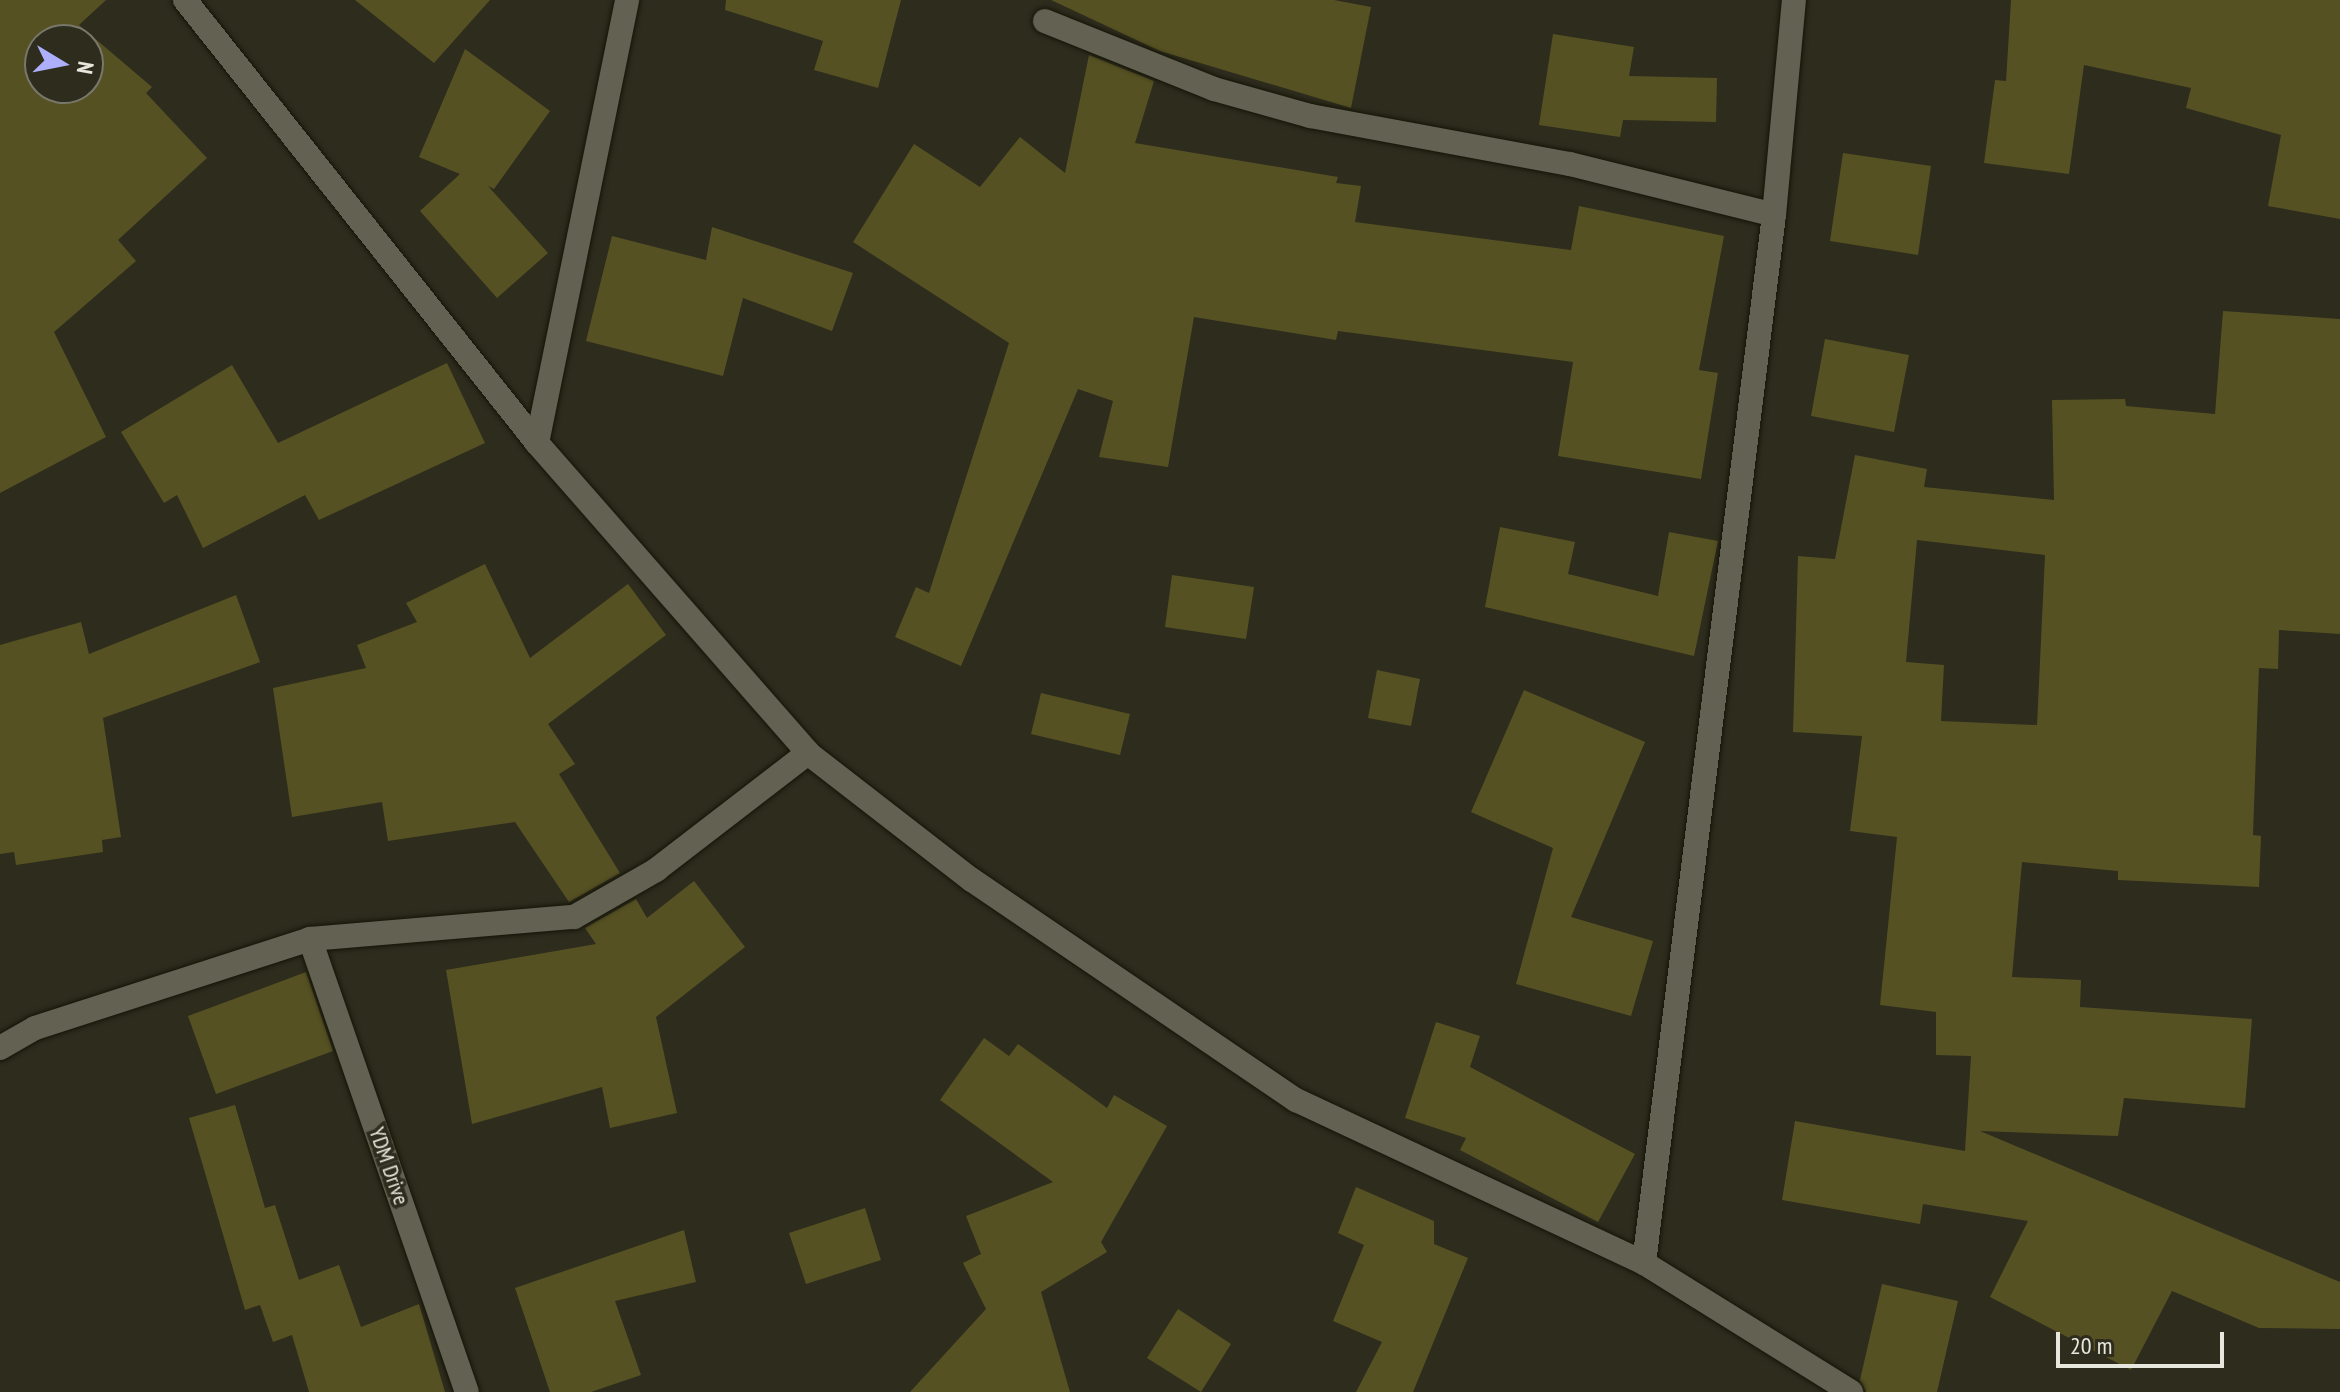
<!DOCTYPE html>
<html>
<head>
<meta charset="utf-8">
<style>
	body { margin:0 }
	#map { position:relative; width:2340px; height:1392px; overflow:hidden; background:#2d2c1d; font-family:"PT Sans Narrow",sans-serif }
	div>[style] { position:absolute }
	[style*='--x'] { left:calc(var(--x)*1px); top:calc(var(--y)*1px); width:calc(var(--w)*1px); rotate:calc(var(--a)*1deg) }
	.building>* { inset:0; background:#565123 }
	.roads { filter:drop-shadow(0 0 2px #151407) drop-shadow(0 0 2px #151407) }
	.minor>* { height:24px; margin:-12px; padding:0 12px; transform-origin:12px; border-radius:12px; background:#636151 }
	span { translate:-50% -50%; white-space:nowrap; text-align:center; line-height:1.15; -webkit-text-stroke:7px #2d2c1d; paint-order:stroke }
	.street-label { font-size:22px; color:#e8e7de }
	.north { position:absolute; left:24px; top:24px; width:80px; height:80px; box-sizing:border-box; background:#2d2c1d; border:2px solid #78776a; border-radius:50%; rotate:100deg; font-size:22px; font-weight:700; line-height:32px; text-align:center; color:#e8e7de }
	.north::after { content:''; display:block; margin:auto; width:28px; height:36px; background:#adaffb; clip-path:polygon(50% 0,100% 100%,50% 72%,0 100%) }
	.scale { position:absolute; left:2056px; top:1332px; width:168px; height:36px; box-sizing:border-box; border:4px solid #e8e7de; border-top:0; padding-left:10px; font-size:24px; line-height:28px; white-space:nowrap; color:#e8e7de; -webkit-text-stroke:6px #2d2c1d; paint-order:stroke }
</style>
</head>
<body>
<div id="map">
	<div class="building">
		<i style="clip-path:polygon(evenodd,0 0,106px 0,79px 25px,152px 87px,146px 93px,207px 158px,118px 240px,136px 261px,54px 332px,106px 437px,0 493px,0 0,40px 40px,88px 40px,88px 88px,40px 88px,40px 40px)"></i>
		<i style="clip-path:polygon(355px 0,490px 0,434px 63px)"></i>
		<i style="clip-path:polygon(726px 0,901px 0,878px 88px,814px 70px,823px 41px,725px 10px)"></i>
		<i style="clip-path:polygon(1051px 0,1334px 0,1371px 7px,1351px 108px,1160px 51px)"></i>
		<i style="clip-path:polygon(2011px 0,2340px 0,2340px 219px,2268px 206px,2281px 135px,2186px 108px,2191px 88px,2084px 65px,2069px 174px,1984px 163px,1995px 80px,2006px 81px)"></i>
		<i style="clip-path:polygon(1553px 34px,1634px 47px,1629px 76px,1717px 78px,1716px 122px,1623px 120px,1620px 137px,1539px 125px)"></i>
		<i style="clip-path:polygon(465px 49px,550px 111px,494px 189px,488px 186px,548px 253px,497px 298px,420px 211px,460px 174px,419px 157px)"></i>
		<i style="clip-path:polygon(1089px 55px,1154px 81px,1135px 143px,1338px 177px,1336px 183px,1361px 186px,1355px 222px,1571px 250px,1579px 206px,1724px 236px,1699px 370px,1718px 373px,1701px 479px,1558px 456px,1573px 362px,1338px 331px,1336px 340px,1194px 317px,1168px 467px,1099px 457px,1113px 401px,1078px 389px,961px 666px,895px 637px,916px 587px,929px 593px,1009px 343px,853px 242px,914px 144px,980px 187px,1020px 137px,1065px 173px)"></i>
		<i style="clip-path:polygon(1843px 153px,1931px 166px,1918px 255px,1830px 241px)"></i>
		<i style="clip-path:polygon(712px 227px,853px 273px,832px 331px,743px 298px,723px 376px,586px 341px,612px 236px,706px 260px)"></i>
		<i style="clip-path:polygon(evenodd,2223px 311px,2340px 319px,2340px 634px,2279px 630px,2278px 669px,2259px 668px,2253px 835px,2261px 836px,2259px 887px,2118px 880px,2118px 871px,2022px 862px,2012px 977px,2081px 980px,2080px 1007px,2252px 1019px,2245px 1108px,2124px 1098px,2118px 1136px,1980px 1131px,2340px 1282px,2340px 1329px,2259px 1328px,2172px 1291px,2131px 1370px,1990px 1297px,2028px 1221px,1923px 1204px,1920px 1224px,1782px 1200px,1795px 1121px,1965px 1151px,1971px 1056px,1936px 1055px,1936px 1012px,1880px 1005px,1897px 837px,1850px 831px,1862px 736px,1793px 732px,1798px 556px,1835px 559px,1855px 455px,1927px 469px,1924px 487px,2054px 500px,2052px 400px,2125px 399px,2126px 406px,2215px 414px,2223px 311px,1917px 540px,2045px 555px,2037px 725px,1941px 721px,1944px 665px,1906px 662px,1917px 540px)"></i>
		<i style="clip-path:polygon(1825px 339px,1909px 355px,1894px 432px,1811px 416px)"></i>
		<i style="clip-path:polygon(447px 363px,485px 443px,319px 520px,305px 495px,203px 548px,177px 495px,164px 503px,121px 432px,232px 365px,278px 443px)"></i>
		<i style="clip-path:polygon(1500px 527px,1575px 542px,1568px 574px,1658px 596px,1669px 532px,1718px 541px,1694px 656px,1485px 607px)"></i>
		<i style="clip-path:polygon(485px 564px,530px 658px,628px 584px,666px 635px,548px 724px,575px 764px,559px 774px,620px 873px,569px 902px,515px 822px,388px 841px,382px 802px,292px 817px,273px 688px,366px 668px,357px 645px,417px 622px,406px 603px)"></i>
		<i style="clip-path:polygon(1172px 575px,1254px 587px,1246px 639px,1165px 627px)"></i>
		<i style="clip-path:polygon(236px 595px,260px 662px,103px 718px,121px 837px,102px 840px,103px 852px,16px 865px,14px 852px,0 854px,0 645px,81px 622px,89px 654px)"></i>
		<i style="clip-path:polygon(1377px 670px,1420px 679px,1411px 726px,1368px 718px)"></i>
		<i style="clip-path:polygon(1524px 690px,1645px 742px,1571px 917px,1653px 941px,1631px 1016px,1516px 984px,1553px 848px,1471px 812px)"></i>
		<i style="clip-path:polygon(1041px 693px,1130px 714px,1120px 755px,1031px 734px)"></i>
		<i style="clip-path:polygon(694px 881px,745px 947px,656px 1017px,677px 1113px,610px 1128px,602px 1087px,472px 1124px,446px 970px,596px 944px,585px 928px,636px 899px,647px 918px)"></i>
		<i style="clip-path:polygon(306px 972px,333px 1051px,216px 1094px,188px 1016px)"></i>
		<i style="clip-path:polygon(1436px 1022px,1480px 1036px,1470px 1067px,1635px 1154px,1598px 1222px,1460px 1150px,1466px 1138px,1405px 1118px)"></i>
		<i style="clip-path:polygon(984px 1038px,1009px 1056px,1018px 1044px,1107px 1108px,1114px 1095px,1167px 1126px,1101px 1242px,1107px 1252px,1041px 1292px,1070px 1392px,910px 1392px,986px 1309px,963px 1263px,981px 1254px,966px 1216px,1053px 1182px,940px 1100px)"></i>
		<i style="clip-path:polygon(235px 1105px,265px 1208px,275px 1205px,299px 1280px,339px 1265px,361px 1327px,419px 1304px,445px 1392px,309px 1392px,292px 1335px,273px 1342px,260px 1305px,245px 1310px,189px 1118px)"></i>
		<i style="clip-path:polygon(1356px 1187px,1434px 1221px,1434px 1244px,1468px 1258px,1413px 1392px,1356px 1392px,1382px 1342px,1333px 1321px,1364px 1245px,1338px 1233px)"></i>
		<i style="clip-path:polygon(865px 1208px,881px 1260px,806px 1284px,789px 1233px)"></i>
		<i style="clip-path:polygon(684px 1230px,696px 1282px,615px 1301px,641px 1375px,591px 1392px,550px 1392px,515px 1288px)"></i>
		<i style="clip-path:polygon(1882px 1284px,1958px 1301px,1937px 1392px,1866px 1392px,1860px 1380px)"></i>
		<i style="clip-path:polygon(1178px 1309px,1231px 1344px,1201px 1392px,1147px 1358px)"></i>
	</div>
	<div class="roads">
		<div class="minor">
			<i style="--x:185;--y:0;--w:566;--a:51.53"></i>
			<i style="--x:537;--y:443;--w:412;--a:48.8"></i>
			<i style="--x:808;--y:753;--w:207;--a:37.8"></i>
			<i style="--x:972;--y:880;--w:392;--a:34.2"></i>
			<i style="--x:1296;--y:1100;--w:384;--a:25.1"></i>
			<i style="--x:1644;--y:1263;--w:244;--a:31.9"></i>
			<i style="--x:1045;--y:21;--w:182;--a:21.9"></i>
			<i style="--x:1214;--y:89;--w:100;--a:15.7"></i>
			<i style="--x:1310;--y:116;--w:264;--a:10.5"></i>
			<i style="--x:1570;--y:164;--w:210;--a:14"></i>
			<i style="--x:537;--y:443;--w:452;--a:-78.5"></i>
			<i style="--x:310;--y:939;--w:479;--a:70.9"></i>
			<i style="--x:0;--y:1048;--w:40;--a:-29.7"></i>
			<i style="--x:35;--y:1028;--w:289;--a:-17.9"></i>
			<i style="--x:310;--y:939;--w:265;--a:-4.8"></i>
			<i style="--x:574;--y:917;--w:95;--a:-29.8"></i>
			<i style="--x:656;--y:870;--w:192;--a:-37.6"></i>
			<i style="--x:1644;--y:1263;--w:1056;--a:-82.93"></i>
			<i style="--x:1774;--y:215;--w:216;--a:-84.7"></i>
		</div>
	</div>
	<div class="street-label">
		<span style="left:389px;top:1166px;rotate:71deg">YDM Drive</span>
	</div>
	<div class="north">N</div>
	<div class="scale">20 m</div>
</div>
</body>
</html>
